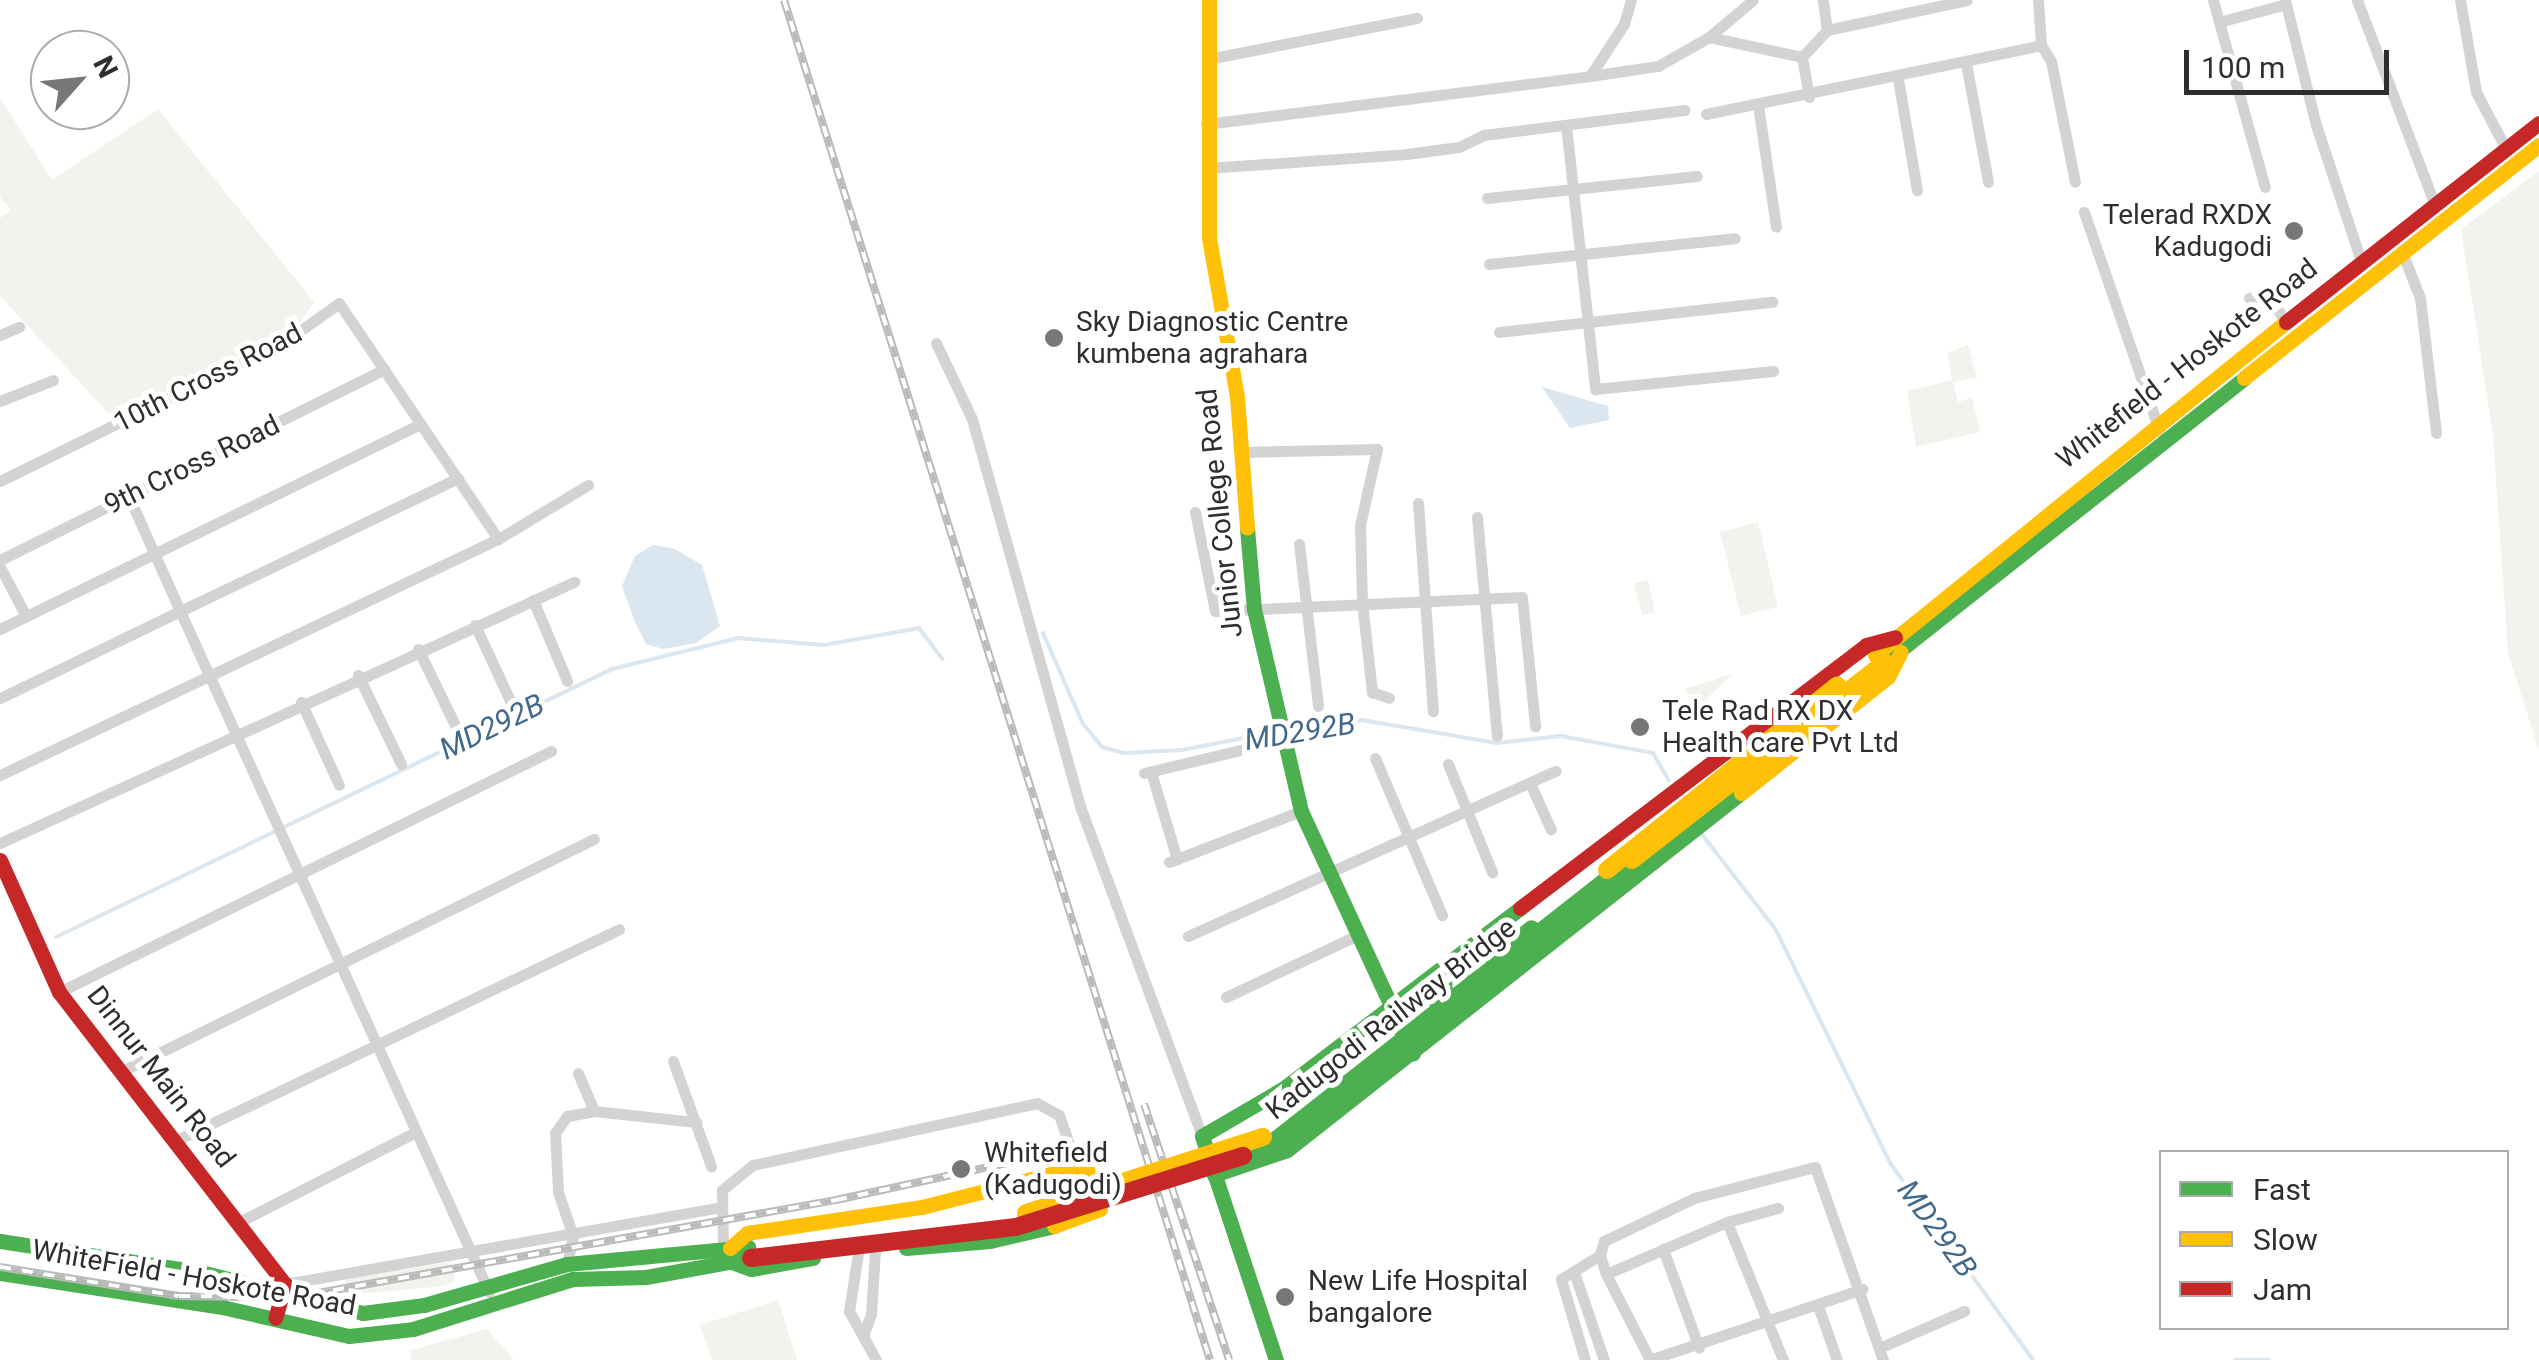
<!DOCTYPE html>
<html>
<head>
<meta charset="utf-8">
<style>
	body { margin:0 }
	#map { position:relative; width:2539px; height:1360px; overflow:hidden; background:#fff; font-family:Roboto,sans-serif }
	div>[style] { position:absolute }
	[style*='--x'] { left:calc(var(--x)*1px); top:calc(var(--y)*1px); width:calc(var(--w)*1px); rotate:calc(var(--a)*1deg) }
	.green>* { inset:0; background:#f0f4ec }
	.water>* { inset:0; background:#dae6f0 }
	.stream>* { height:4px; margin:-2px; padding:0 2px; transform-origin:2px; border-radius:2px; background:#dae6f0 }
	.street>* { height:11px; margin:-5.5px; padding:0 5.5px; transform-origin:5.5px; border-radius:5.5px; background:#d3d3d3 }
	.fast>* { height:15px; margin:-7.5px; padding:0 7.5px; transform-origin:7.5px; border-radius:7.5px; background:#4caf50 }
	.slow>* { height:15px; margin:-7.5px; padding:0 7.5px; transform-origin:7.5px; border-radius:7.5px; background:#ffc107 }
	.jam>* { height:15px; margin:-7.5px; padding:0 7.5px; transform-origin:7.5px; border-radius:7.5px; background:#c62828 }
	.rail>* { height:8px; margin-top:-4px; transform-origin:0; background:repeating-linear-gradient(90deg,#fff 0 11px,#bababa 0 22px); box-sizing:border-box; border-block:2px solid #bababa }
	.fast-bridge>* { height:18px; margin:-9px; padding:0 9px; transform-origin:9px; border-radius:9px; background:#4caf50 }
	.slow-bridge>* { height:18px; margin:-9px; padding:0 9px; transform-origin:9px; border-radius:9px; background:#ffc107 }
	.jam-bridge>* { height:18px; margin:-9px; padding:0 9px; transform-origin:9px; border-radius:9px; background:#c62828 }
	.dots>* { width:28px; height:28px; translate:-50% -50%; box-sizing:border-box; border:5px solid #fff; border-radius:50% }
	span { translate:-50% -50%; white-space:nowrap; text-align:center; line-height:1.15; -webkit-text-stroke:10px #fff; paint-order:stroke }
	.poi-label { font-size:28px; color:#2e2e2e }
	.right { translate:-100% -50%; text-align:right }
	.left { translate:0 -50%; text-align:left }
	.street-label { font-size:28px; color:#2e2e2e }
	.water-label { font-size:30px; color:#42698b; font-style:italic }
	.legend { position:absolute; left:2159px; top:1150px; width:350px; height:180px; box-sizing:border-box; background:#fff; border:2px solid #ababab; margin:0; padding:12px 18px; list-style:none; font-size:30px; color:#2e2e2e }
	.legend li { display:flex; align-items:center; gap:20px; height:50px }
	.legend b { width:50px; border:2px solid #ababab }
	.north { position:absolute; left:30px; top:30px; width:100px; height:100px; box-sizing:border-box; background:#fff; border:2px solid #ababab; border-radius:50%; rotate:63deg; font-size:28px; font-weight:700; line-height:40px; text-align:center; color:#2e2e2e }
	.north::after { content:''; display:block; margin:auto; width:35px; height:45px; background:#777; clip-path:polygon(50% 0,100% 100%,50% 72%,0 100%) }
	.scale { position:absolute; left:2184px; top:50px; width:205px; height:45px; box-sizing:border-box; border:5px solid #2e2e2e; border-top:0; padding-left:12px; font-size:30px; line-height:35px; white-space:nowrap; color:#2e2e2e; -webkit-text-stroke:8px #fff; paint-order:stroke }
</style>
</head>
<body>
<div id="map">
	<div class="green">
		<i style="clip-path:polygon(0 98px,52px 180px,158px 109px,314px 302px,297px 327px,113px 418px,0 296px,0 218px,11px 211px,0 197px)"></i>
		<i style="clip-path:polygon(2539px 171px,2539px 751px,2508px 653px,2493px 435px,2461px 229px)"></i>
		<i style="clip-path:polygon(1968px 345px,1977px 377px,1953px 382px,1958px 402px,1972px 398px,1980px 432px,1916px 447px,1907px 391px,1952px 380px,1947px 353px)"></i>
		<i style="clip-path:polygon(1758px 522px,1778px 607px,1741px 616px,1720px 532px)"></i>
		<i style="clip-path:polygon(1648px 580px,1655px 612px,1642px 615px,1634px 583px)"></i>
		<i style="clip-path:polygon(1732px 674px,1700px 705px,1684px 689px)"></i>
		<i style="clip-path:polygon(451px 1262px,455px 1280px,445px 1286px,346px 1295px,345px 1279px)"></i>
		<i style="clip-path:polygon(778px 1300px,797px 1360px,712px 1360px,700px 1325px)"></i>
		<i style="clip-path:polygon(487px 1329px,514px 1360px,411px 1360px,411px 1350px)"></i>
	</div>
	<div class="water">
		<i style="clip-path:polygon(1542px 387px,1608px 406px,1609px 420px,1570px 428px)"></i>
		<i style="clip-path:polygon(653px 545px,675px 549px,702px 565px,720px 626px,696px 643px,663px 649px,646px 644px,635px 622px,622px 586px,635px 556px)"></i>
	</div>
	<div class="stream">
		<i style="--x:1043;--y:633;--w:99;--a:66.3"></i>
		<i style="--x:1083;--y:724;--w:30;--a:50"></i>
		<i style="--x:1102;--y:747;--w:23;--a:15"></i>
		<i style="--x:1124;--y:753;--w:58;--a:-3"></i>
		<i style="--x:1182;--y:750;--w:99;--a:-11.1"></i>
		<i style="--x:1289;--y:729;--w:74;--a:-7"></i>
		<i style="--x:1362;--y:720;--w:137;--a:9.7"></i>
		<i style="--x:1497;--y:743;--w:64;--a:-6.2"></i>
		<i style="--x:1561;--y:736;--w:94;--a:10.5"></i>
		<i style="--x:1653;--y:753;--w:32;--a:60"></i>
		<i style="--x:1701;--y:833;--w:123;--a:52.3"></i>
		<i style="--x:1776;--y:930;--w:259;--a:63.9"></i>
		<i style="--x:1890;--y:1163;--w:243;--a:54"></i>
		<i style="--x:56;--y:937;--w:617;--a:-25.73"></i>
		<i style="--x:612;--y:669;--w:130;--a:-13.8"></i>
		<i style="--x:738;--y:638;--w:86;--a:4.7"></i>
		<i style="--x:824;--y:645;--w:97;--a:-10.1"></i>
		<i style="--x:919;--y:628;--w:39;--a:53"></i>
		<i style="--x:2235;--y:1360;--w:34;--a:0"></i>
	</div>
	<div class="street">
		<i style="--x:2213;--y:0;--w:194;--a:74.5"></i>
		<i style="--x:2285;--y:0;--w:129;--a:76.1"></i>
		<i style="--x:2316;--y:125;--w:143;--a:71.7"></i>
		<i style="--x:2357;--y:0;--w:217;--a:69.2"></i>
		<i style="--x:2460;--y:0;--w:93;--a:80.1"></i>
		<i style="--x:2476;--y:92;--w:62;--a:62.2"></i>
		<i style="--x:2219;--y:22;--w:69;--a:-15"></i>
		<i style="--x:1827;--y:30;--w:143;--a:-12.1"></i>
		<i style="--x:1709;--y:37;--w:95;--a:12.1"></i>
		<i style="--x:2041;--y:45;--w:19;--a:58"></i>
		<i style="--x:2051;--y:61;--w:123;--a:78.8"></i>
		<i style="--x:1208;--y:59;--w:213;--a:-11.1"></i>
		<i style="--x:1966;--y:63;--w:121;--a:79.5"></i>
		<i style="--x:1590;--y:76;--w:69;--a:-8.4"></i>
		<i style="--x:1658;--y:66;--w:59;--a:-29.6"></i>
		<i style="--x:1709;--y:37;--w:57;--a:-40.1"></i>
		<i style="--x:1898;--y:79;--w:113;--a:80.3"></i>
		<i style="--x:1809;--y:97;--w:41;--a:-99.9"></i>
		<i style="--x:1802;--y:57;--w:37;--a:-47"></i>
		<i style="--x:1827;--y:30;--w:30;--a:-98"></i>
		<i style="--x:1758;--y:105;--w:123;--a:81.6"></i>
		<i style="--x:1706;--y:114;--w:342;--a:-11.6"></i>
		<i style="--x:2041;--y:45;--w:45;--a:-93.8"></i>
		<i style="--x:1206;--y:124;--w:387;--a:-7.1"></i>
		<i style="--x:1590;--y:76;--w:62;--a:-56.8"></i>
		<i style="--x:1624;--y:24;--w:25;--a:-74"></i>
		<i style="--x:1566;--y:125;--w:266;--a:83.7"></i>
		<i style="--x:1595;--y:389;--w:179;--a:-5.8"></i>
		<i style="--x:1208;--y:168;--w:199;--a:-4"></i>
		<i style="--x:1407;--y:154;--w:52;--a:-7.7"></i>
		<i style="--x:1459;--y:147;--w:28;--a:-26"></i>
		<i style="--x:1484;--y:135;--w:202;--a:-7.1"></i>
		<i style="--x:1487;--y:198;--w:211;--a:-6"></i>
		<i style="--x:2084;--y:212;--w:231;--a:71"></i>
		<i style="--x:2402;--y:252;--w:49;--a:68.6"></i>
		<i style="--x:2420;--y:298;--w:136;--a:83.2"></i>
		<i style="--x:1489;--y:264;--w:247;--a:-6"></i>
		<i style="--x:2249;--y:298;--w:20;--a:-9"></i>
		<i style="--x:2269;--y:295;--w:31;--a:59"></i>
		<i style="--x:1499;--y:332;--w:275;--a:-6.3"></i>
		<i style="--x:0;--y:335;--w:21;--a:-23"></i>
		<i style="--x:936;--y:343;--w:84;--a:64.7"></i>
		<i style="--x:972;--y:419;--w:405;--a:74.4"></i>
		<i style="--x:1081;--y:809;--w:349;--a:69.7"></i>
		<i style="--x:0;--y:401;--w:57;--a:-21.6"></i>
		<i style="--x:1241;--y:452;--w:136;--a:-1.3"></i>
		<i style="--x:1377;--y:449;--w:78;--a:102.6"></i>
		<i style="--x:1360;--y:525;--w:77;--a:88.5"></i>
		<i style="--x:1362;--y:602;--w:91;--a:83.7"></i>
		<i style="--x:1372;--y:692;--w:18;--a:19"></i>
		<i style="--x:458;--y:478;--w:308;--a:154.4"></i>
		<i style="--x:180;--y:611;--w:748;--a:65.59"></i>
		<i style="--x:0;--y:481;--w:323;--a:-26.2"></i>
		<i style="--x:290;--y:338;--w:60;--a:-35.5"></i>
		<i style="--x:339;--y:303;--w:285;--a:56"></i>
		<i style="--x:1418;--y:503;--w:209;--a:85.9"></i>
		<i style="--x:1195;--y:512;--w:101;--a:78.6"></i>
		<i style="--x:1215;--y:611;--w:307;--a:-2.6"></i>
		<i style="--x:1522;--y:597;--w:130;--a:84.2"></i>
		<i style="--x:1477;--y:517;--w:220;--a:84.8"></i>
		<i style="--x:1299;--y:544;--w:163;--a:83.3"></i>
		<i style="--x:0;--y:560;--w:429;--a:-26.4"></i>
		<i style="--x:0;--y:567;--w:55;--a:62"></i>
		<i style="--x:533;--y:600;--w:88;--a:67.2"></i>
		<i style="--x:475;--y:625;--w:95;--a:65.1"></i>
		<i style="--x:0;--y:629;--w:468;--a:-26"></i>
		<i style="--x:418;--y:649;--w:93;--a:64"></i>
		<i style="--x:358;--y:675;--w:99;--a:64.2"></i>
		<i style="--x:0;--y:698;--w:200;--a:-25.8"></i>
		<i style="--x:180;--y:611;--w:125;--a:-114.1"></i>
		<i style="--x:301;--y:702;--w:91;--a:65.4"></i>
		<i style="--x:1375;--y:758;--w:171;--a:66.9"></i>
		<i style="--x:1448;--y:764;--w:117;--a:67.8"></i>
		<i style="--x:1151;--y:772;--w:91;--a:73.4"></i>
		<i style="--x:1144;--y:773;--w:143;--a:-13.4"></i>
		<i style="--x:0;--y:775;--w:551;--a:-25.36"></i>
		<i style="--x:498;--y:539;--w:105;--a:-31"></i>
		<i style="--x:1530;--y:783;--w:51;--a:65.9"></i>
		<i style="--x:0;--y:843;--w:631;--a:-24.45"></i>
		<i style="--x:1169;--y:862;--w:142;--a:-21.1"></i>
		<i style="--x:1188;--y:936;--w:403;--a:-24.2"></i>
		<i style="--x:59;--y:992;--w:548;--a:-26.1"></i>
		<i style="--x:1226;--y:997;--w:148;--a:-25.2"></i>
		<i style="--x:673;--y:1061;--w:112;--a:70.1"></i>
		<i style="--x:120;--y:1072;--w:528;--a:-26.18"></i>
		<i style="--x:578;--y:1073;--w:41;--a:67.2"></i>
		<i style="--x:594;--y:1111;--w:103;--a:6.2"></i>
		<i style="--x:175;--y:1141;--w:492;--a:-25.5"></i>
		<i style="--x:241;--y:1221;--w:196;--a:-27"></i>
		<i style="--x:1727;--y:1222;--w:53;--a:-15.4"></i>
		<i style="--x:723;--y:1247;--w:57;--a:-91"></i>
		<i style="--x:722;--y:1190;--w:40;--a:-39"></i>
		<i style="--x:753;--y:1165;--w:291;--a:-12.3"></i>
		<i style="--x:1037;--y:1103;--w:25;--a:29"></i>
		<i style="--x:1059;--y:1115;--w:55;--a:70.9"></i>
		<i style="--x:1663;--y:1249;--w:105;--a:70"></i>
		<i style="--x:858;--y:1253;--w:59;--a:98.8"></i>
		<i style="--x:849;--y:1311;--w:56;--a:61.1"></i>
		<i style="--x:567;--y:1264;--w:29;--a:-78"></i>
		<i style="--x:573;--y:1236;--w:46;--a:-108.8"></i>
		<i style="--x:558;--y:1192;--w:59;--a:-92.9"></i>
		<i style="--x:555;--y:1133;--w:21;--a:-55"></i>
		<i style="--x:567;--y:1116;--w:27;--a:-10"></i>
		<i style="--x:1574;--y:1272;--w:93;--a:71.2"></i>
		<i style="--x:1606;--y:1274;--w:132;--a:-23.3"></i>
		<i style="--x:1727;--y:1222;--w:149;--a:67.9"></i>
		<i style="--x:285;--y:1284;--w:440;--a:-10"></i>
		<i style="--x:1818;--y:1306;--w:57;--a:70.6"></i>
		<i style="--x:863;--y:1336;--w:23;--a:-70"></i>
		<i style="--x:871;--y:1314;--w:63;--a:-86.4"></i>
		<i style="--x:1879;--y:1348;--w:93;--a:-23.5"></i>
		<i style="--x:1585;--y:1360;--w:84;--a:-106.5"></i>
		<i style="--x:1561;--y:1279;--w:46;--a:-31.6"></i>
		<i style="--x:1649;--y:1360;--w:225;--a:-18.4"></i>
		<i style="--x:1650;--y:1360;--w:97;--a:-117.1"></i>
		<i style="--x:1606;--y:1274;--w:20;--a:-108"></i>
		<i style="--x:1600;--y:1255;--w:15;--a:-74"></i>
		<i style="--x:1604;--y:1241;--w:100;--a:-25.5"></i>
		<i style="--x:1694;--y:1198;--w:125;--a:-14.4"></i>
		<i style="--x:1815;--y:1167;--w:205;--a:70.6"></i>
	</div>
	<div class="fast">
		<i style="--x:1247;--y:528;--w:81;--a:85.1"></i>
		<i style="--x:1254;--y:609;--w:207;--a:76.9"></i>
		<i style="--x:1301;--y:811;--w:267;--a:65.2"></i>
		<i style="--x:1885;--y:662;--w:458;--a:-38.3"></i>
		<i style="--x:1214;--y:1175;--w:77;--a:-18.9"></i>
		<i style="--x:1287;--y:1150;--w:578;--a:-38.18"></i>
		<i style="--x:0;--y:1241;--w:203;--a:8.8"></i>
		<i style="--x:201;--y:1272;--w:167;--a:14.2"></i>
		<i style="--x:363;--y:1313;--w:62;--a:-7.5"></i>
		<i style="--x:424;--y:1305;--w:149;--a:-16"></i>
		<i style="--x:567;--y:1264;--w:182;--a:-5.4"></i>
		<i style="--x:906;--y:1248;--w:84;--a:-4.8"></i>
		<i style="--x:990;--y:1241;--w:66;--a:-13.2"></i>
		<i style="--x:729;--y:1261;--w:23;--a:20"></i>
		<i style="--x:751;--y:1269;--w:63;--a:-10.1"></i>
		<i style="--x:0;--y:1273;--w:225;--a:8.7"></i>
		<i style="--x:222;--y:1307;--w:130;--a:12.9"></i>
		<i style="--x:349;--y:1336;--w:64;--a:-6.2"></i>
		<i style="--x:413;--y:1329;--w:168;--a:-17.4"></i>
		<i style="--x:573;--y:1279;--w:73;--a:-1.6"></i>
		<i style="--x:646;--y:1277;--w:107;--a:-10.3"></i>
		<i style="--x:1276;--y:1360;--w:236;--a:-108.3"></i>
		<i style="--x:1202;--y:1136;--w:95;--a:-30.3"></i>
		<i style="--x:1284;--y:1088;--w:297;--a:-37.3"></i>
	</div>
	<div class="slow">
		<i style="--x:1209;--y:0;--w:238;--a:90"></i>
		<i style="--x:1209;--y:238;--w:161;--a:80"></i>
		<i style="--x:1237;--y:397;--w:131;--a:85.6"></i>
		<i style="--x:2244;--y:378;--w:376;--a:-38.3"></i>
		<i style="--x:1875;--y:655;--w:529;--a:-39.02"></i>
		<i style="--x:1741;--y:793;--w:187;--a:-38.3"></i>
		<i style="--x:1888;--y:677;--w:28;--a:-63"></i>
		<i style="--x:730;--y:1248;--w:23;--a:-41"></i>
		<i style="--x:747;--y:1233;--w:177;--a:-8.5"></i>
		<i style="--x:922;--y:1207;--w:169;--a:-14.4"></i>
		<i style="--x:1086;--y:1165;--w:46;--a:72.3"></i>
		<i style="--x:1100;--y:1209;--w:49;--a:159.7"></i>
	</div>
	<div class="jam">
		<i style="--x:2286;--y:322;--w:322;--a:-38.2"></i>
		<i style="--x:0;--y:860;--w:145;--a:65.9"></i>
		<i style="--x:59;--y:992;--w:369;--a:52.3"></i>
		<i style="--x:285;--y:1284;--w:35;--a:106"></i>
		<i style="--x:1520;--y:908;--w:435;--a:-37.2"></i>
		<i style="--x:1866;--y:645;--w:30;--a:-15"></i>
	</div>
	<div class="rail">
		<i style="--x:784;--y:0;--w:1425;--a:72.61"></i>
		<i style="--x:1144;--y:1104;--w:270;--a:71.6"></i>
		<i style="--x:0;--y:1267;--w:181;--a:9.2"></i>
		<i style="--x:179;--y:1296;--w:111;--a:1"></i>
		<i style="--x:290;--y:1298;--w:555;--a:-10.18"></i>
		<i style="--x:836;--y:1200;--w:240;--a:-12.2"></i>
	</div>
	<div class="fast-bridge">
		<i style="--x:1403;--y:1031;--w:164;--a:-38.3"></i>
		<i style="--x:1243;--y:1156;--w:23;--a:-18"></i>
		<i style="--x:1265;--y:1149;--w:467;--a:-38.2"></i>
	</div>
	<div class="slow-bridge">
		<i style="--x:1632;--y:860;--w:321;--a:-38"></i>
		<i style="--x:1607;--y:870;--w:295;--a:-38.7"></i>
		<i style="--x:1026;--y:1213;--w:249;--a:-17.8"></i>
	</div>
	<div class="jam-bridge">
		<i style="--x:751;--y:1258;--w:267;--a:-6.7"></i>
		<i style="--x:1016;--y:1227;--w:238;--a:-17.4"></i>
	</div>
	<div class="dots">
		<i style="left:2294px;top:231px;background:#777"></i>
		<i style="left:1054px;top:338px;background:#777"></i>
		<i style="left:1640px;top:727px;background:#777"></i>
		<i style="left:961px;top:1169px;background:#777"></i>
		<i style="left:1285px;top:1297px;background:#777"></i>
	</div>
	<div class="poi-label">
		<span class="right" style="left:2272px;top:231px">Telerad RXDX<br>Kadugodi</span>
		<span class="left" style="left:1076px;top:338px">Sky Diagnostic Centre<br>kumbena agrahara</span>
		<span class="left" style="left:1662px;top:727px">Tele Rad RX DX<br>Health care Pvt Ltd</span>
		<span class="left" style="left:984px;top:1169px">Whitefield<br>(Kadugodi)</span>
		<span class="left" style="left:1308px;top:1297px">New Life Hospital<br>bangalore</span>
	</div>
	<div class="street-label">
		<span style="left:2187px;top:364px;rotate:-38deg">Whitefield - Hoskote Road</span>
		<span style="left:208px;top:378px;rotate:-27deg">10th Cross Road</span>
		<span style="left:192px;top:465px;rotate:-26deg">9th Cross Road</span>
		<span style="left:1220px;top:513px;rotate:-96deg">Junior College Road</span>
		<span style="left:1391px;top:1019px;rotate:-38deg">Kadugodi Railway Bridge</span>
		<span style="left:161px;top:1077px;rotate:52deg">Dinnur Main Road</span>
		<span style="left:194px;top:1278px;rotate:10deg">WhiteField - Hoskote Road</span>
	</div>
	<div class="water-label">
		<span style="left:492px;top:727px;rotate:-26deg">MD292B</span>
		<span style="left:1300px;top:732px;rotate:-9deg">MD292B</span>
		<span style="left:1937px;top:1229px;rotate:54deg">MD292B</span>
	</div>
	<ul class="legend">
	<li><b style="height:12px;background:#4caf50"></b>Fast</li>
	<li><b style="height:12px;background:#ffc107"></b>Slow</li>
	<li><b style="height:12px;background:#c62828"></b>Jam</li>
	</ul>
	<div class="north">N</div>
	<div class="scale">100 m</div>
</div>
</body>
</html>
